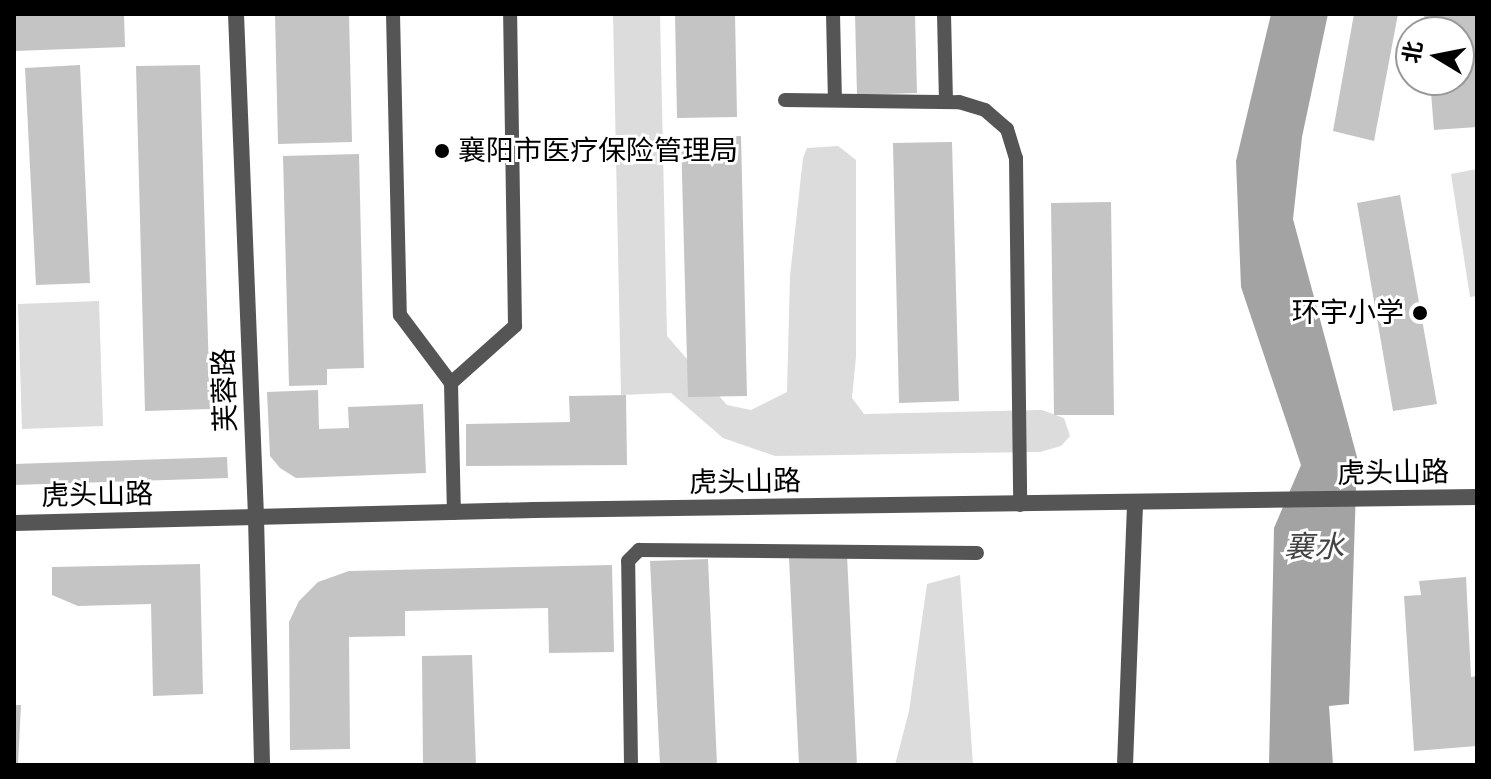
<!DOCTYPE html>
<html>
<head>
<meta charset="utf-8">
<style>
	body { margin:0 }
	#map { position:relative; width:1491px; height:779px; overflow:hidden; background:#fff; font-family:"Source Sans 3","Noto Sans SC",sans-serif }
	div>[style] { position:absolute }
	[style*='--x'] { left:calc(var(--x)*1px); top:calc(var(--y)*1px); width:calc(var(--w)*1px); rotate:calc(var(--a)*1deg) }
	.green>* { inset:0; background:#dcdcdc }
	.water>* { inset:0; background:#a3a3a3 }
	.building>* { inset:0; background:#c4c4c4 }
	.service>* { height:14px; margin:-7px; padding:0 7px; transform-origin:7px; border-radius:7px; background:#555 }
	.minor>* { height:16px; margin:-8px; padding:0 8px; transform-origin:8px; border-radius:8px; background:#555 }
	.dots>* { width:22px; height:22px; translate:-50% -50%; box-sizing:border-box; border:4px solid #fff; border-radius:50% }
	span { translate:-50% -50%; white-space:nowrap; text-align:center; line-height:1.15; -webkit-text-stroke:6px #fff; paint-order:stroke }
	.poi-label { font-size:28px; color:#000 }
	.left { translate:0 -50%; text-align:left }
	.right { translate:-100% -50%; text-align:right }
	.street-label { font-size:28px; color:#000 }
	.water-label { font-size:30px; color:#444; font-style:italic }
	.frame { position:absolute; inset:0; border:16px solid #000; pointer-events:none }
	.north { position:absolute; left:1395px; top:16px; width:80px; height:80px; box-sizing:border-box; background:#fff; border:2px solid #999; border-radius:50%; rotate:280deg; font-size:22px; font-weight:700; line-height:32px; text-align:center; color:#000 }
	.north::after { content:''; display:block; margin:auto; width:28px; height:36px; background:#000; clip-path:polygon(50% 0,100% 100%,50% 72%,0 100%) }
</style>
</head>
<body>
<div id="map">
	<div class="green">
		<i style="clip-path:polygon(613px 14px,660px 14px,667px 336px,727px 405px,751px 410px,787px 392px,790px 276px,803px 158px,807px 148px,838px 146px,856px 160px,856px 357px,852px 398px,864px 414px,1042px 410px,1064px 418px,1070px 436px,1061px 446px,1040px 452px,775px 456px,723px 438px,671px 393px,621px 395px)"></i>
		<i style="clip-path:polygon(1477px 169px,1477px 296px,1470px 297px,1451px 174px)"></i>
		<i style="clip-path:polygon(99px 301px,103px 426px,22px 429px,18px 304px)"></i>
		<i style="clip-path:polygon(960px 575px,973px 765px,895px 765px,909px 711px,927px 584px)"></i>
	</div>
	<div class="water">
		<i style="clip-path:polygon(1271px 14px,1328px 14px,1302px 137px,1293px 219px,1357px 457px,1349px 704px,1329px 706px,1333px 765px,1269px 765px,1274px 528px,1301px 465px,1241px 287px,1236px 161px)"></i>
	</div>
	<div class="building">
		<i style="clip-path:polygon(14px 14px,124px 14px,125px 47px,14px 51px)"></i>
		<i style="clip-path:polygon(275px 14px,349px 14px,352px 142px,278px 144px)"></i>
		<i style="clip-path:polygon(675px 14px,735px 14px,737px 117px,677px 118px)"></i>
		<i style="clip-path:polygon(855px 14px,915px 14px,917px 93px,857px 95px)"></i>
		<i style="clip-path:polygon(1354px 14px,1398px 14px,1374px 141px,1333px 131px)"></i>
		<i style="clip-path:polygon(1424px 14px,1477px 14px,1477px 127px,1434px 130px,1430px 80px,1459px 80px,1459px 32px,1426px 32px)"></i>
		<i style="clip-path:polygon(80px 65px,90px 283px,36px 285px,25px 68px)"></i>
		<i style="clip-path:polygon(200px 65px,210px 409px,145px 411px,136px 66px)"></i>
		<i style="clip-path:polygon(741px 136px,747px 396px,688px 397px,681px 138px)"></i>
		<i style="clip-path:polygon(952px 142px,959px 401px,899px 403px,893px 143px)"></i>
		<i style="clip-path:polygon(359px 154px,364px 368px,327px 369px,327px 385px,289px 386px,283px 156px)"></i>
		<i style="clip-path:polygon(1400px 195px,1437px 404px,1393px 411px,1357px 203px)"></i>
		<i style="clip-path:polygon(1111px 202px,1114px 415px,1054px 415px,1051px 203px)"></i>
		<i style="clip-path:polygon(318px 390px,319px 429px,349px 428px,348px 407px,423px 404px,426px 473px,296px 478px,280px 468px,270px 456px,267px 392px)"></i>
		<i style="clip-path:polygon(626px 395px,627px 465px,466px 466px,466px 424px,570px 422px,569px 396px)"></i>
		<i style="clip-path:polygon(227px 457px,228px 478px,14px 485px,14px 464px)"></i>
		<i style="clip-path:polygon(847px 555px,857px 765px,799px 765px,789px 558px)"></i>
		<i style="clip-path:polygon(708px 559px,717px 765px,660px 765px,650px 561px)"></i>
		<i style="clip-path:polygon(200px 564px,203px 694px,153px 696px,151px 604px,78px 606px,52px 595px,52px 567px)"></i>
		<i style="clip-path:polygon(612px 565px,614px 652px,549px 653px,548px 608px,405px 611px,405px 636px,349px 637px,350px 749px,290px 750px,289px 622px,299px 601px,318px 582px,349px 571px)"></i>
		<i style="clip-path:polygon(1466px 577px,1471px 677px,1477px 676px,1477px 746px,1414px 751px,1404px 596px,1421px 595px,1419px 581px)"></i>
		<i style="clip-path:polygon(472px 655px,476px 765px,423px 765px,422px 656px)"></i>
		<i style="clip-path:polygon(14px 705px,21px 705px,18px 764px,14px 764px)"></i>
	</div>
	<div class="service">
		<i style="--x:393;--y:14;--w:301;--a:88.7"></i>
		<i style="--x:400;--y:315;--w:85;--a:53.1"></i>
		<i style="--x:451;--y:383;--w:130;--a:88.7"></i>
		<i style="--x:833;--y:14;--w:86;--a:88.7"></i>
		<i style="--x:944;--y:14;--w:87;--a:88.7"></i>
		<i style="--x:785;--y:100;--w:174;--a:0.7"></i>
		<i style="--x:959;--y:102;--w:27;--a:17"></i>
		<i style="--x:985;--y:110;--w:29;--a:41"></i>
		<i style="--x:1007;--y:129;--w:30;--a:73"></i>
		<i style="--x:1016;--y:158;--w:347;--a:89.3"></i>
		<i style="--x:451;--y:383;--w:86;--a:-41.7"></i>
		<i style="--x:515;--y:326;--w:312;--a:-90.9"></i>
		<i style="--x:631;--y:765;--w:204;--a:-90.8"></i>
		<i style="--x:628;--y:561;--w:16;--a:-45"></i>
		<i style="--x:639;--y:550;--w:338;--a:0.5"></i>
	</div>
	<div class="minor">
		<i style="--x:236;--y:14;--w:503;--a:87.72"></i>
		<i style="--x:256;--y:517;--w:248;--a:88.6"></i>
		<i style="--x:14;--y:523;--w:520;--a:-1.43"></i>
		<i style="--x:534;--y:510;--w:943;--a:-0.79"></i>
		<i style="--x:1125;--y:765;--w:261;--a:-87.8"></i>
	</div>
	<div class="dots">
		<i style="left:442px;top:151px;background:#000"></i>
		<i style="left:1420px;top:313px;background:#000"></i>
	</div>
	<div class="poi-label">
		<span class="left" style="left:458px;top:151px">襄阳市医疗保险管理局</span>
		<span class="right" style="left:1404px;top:313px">环宇小学</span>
	</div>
	<div class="street-label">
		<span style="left:225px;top:390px;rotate:-92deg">芙蓉路</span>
		<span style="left:1393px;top:473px;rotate:-1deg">虎头山路</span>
		<span style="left:745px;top:482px;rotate:-1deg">虎头山路</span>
		<span style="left:97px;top:495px;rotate:-1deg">虎头山路</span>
	</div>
	<div class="water-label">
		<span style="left:1314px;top:548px">襄水</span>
	</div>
	<div class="frame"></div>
	<div class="north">北</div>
</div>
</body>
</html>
